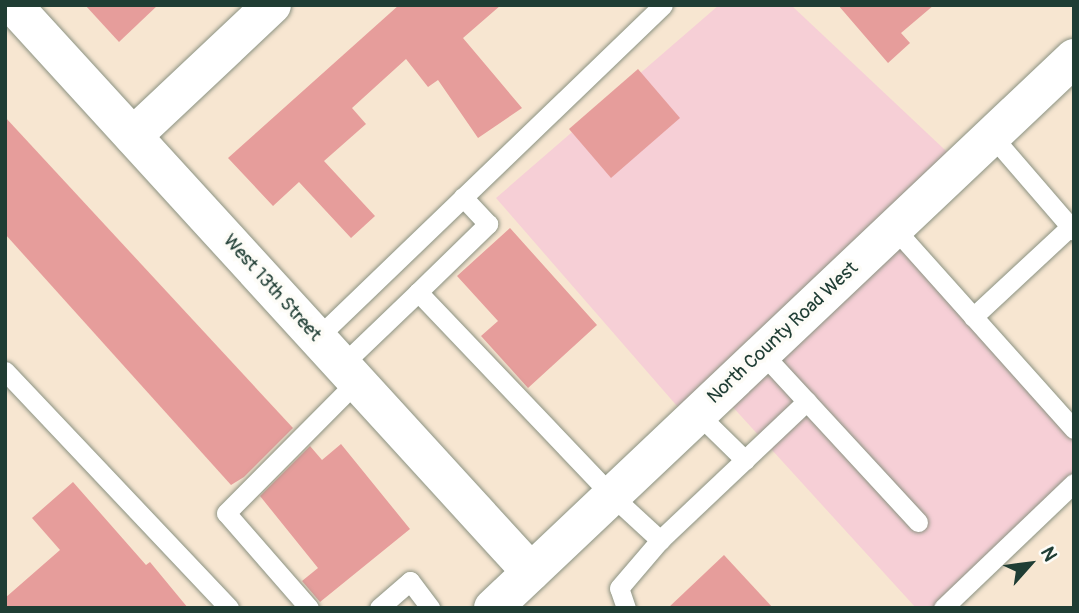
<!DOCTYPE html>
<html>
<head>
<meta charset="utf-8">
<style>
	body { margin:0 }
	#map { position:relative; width:1079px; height:613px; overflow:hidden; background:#f7e6d1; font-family:Pangolin,sans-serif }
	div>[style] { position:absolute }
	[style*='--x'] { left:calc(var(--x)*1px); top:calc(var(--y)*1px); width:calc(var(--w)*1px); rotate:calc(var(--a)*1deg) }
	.built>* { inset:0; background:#f6cfd6 }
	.building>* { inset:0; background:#e69d9b }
	.roads { filter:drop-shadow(0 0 2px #8b9282) drop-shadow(0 0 2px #8b9282) }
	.lane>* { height:19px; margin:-9.5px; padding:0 9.5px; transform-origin:9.5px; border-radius:9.5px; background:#fff }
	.street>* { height:38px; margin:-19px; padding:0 19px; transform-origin:19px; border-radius:19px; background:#fff }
	.secondary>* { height:38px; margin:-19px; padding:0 19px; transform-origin:19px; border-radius:19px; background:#fff }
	span { translate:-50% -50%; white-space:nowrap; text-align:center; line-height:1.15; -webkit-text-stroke:7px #fdfcf7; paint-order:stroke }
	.street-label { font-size:19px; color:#1f3d34 }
	.frame { position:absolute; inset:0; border:7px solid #1f3d34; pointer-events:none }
	.north { position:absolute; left:995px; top:529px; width:70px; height:70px; -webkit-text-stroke:5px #fdfcf7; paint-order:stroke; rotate:62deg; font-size:19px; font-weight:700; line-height:28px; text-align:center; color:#1f3d34 }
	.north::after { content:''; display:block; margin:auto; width:24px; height:32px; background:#1f3d34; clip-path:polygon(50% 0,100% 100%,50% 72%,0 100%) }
</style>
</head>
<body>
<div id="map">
	<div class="built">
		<i style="clip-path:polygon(719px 5px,791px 5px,961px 165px,887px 235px,1074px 435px,1074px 477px,938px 608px,916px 608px,720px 393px,690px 421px,496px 198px)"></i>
	</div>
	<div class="building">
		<i style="clip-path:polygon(85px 5px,158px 5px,119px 42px)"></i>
		<i style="clip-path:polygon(399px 5px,501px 5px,463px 38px,522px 108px,478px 138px,438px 80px,428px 87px,406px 59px,352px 108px,366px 124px,324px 161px,375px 216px,351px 238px,299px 182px,273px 206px,228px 158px)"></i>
		<i style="clip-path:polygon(838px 5px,934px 5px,901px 33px,910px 43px,888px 63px)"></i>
		<i style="clip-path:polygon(638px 69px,680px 118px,611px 178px,569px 129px)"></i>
		<i style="clip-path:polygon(5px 117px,293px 428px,244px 477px,231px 485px,5px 234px)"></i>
		<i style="clip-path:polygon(510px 228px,597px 325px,528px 388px,481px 336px,498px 321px,457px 276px)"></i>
		<i style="clip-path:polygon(341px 444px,410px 529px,320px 602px,302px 581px,318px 568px,260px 496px,310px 446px,322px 460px)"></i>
		<i style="clip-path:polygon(73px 482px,146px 565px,150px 562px,188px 608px,5px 608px,5px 598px,60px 550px,32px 518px)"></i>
		<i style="clip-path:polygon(724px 555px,773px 608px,668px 608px)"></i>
	</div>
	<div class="roads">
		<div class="lane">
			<i style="--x:992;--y:136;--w:125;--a:49.2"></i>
			<i style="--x:894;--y:228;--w:270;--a:48.2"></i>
			<i style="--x:418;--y:292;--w:98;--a:-44.2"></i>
			<i style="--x:488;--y:224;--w:37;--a:-133"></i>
			<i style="--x:973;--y:317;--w:132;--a:-42.9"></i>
			<i style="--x:317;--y:338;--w:480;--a:-43.9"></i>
			<i style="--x:762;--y:353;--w:230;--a:47.3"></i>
			<i style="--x:342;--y:365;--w:105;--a:-43.8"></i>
			<i style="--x:418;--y:292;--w:280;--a:46.4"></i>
			<i style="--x:611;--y:495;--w:67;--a:42.6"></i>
			<i style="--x:5;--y:371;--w:326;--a:46.6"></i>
			<i style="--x:698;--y:414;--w:66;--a:44.4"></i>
			<i style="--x:309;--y:608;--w:126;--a:-131.1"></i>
			<i style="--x:226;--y:513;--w:186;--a:-45.2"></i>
			<i style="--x:379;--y:608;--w:41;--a:-41.1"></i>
			<i style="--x:410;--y:581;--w:34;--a:53"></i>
			<i style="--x:626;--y:608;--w:21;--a:-109"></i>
			<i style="--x:619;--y:588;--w:63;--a:-49.5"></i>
			<i style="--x:660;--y:540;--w:202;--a:-43.4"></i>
			<i style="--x:943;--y:608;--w:181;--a:-43.7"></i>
		</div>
		<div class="street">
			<i style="--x:13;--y:5;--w:768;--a:47.59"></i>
			<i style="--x:133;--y:136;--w:191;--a:-43.3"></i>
		</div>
		<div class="secondary">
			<i style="--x:493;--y:608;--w:800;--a:-43.43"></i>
		</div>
	</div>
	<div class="street-label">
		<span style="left:272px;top:288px;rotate:48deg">West 13th Street</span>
		<span style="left:783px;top:333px;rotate:-43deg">North County Road West</span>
	</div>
	<div class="frame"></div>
	<div class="north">N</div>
</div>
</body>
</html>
